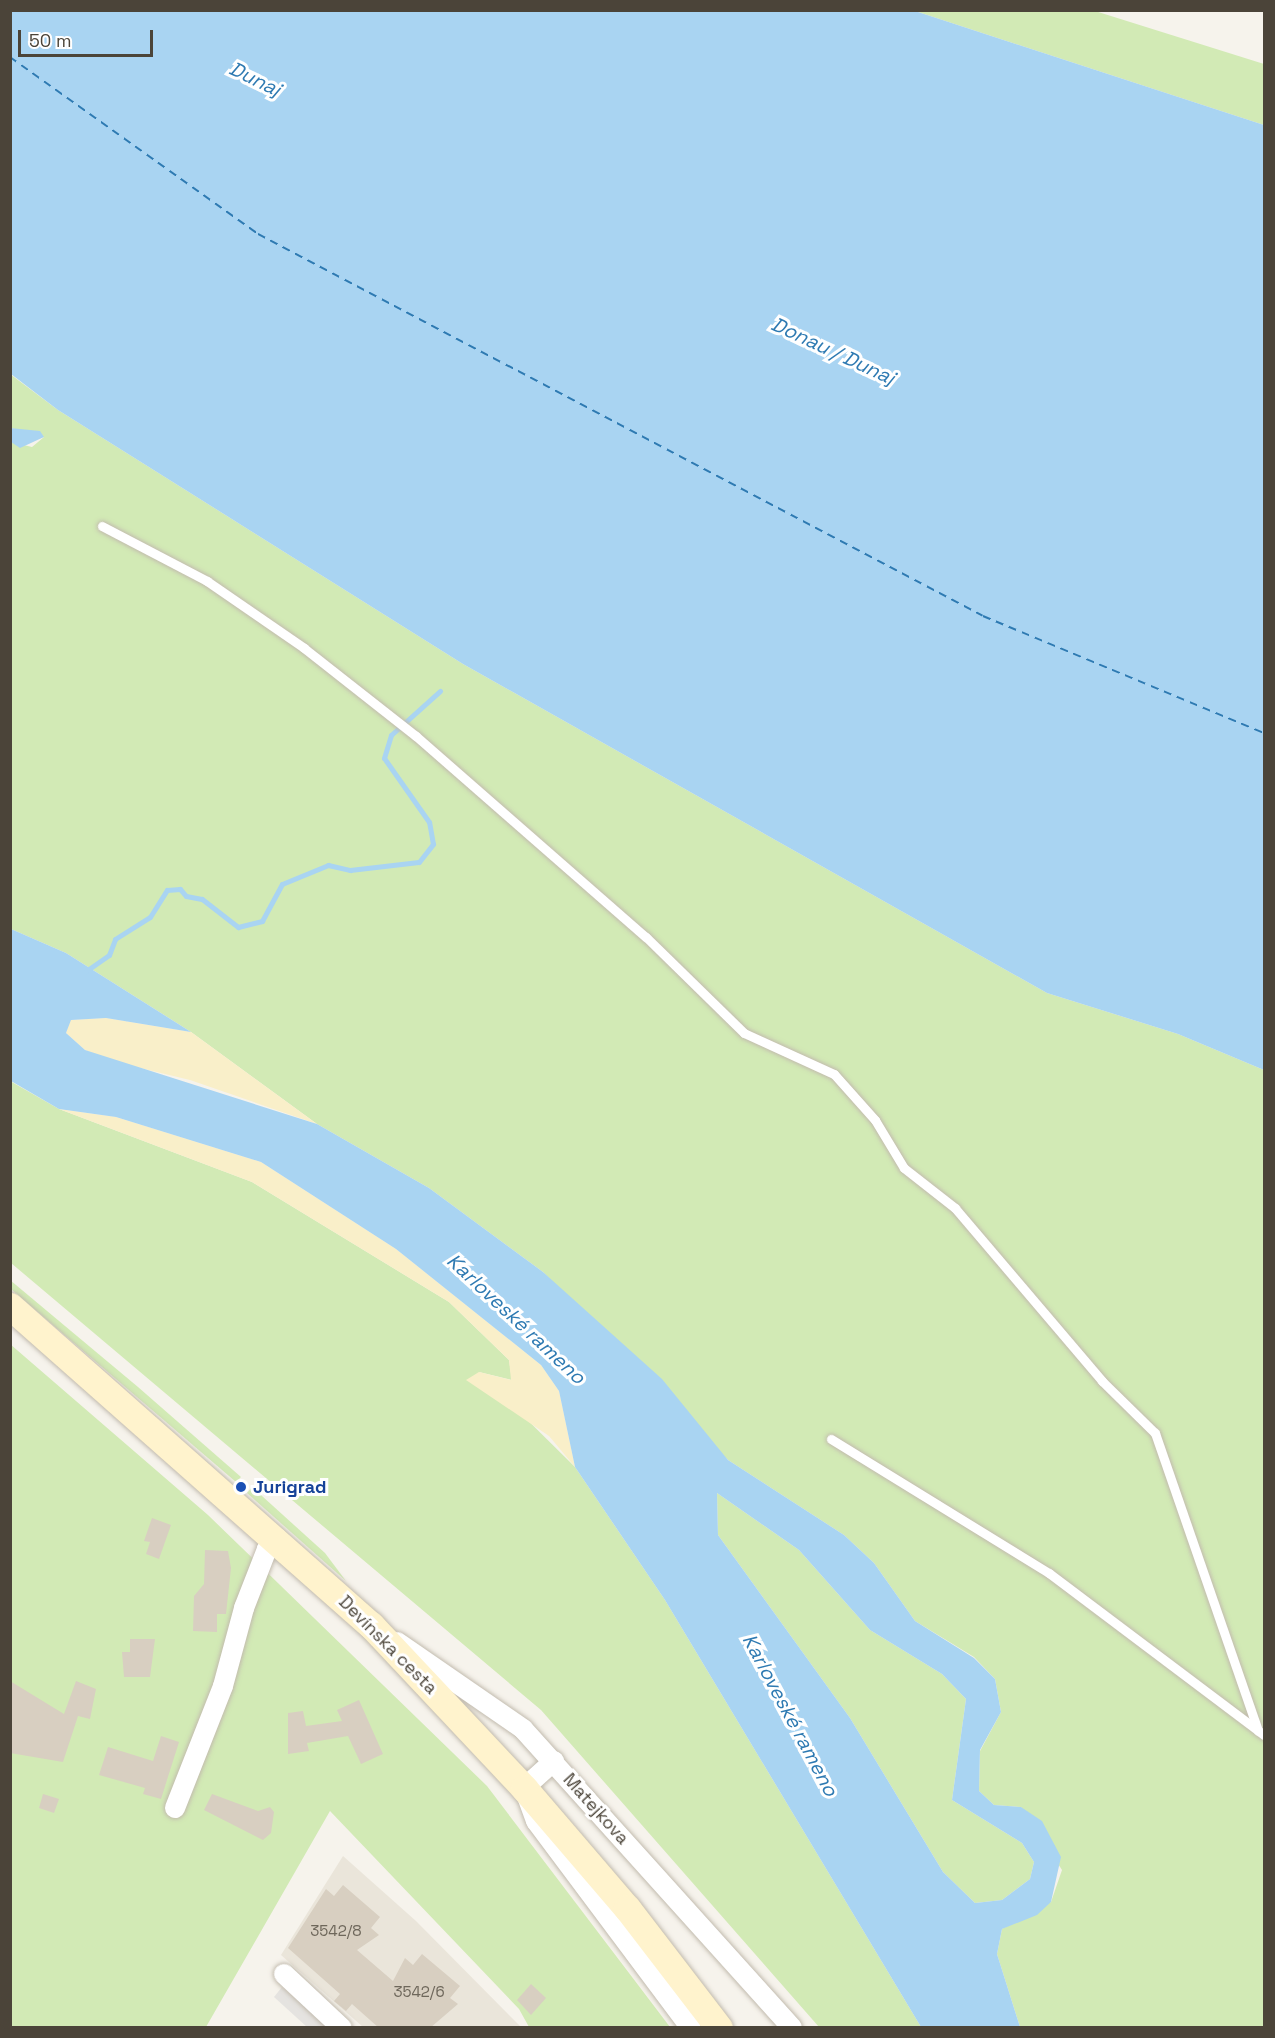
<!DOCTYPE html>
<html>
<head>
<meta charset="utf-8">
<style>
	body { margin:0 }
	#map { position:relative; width:1275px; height:2038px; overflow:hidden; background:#f6f3ec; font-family:"Space Grotesk",sans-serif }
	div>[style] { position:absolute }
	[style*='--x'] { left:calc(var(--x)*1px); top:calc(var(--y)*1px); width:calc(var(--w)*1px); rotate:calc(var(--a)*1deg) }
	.residential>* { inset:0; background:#eae5da }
	.green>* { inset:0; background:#d2eab5 }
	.sand>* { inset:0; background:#f9efc9 }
	.parking>* { inset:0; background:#e5e3e0 }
	.water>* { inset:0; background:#a9d4f2 }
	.stream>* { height:5px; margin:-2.5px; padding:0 2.5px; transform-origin:2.5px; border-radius:2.5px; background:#a9d4f2 }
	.ferry>* { height:1.5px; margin-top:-0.75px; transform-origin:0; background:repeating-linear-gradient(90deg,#2e7ab2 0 8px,transparent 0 14px) }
	.building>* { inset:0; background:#d8cfc1 }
	.roads { filter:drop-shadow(0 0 2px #c2bbae) drop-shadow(0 0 2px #c2bbae) }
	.lane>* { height:9px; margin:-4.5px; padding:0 4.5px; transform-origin:4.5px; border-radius:4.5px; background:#fff }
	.street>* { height:20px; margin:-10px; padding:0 10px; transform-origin:10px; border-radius:10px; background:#fff }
	.secondary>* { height:27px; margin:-13.5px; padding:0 13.5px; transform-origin:13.5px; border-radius:13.5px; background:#fff3cd }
	.dots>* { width:16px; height:16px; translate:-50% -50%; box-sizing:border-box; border:3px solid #fff; border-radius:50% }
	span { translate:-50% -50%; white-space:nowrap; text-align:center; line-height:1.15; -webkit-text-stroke:6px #fff; paint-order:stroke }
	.number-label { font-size:15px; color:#6e675b }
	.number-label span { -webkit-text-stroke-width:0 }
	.transit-label { font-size:18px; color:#164399; font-weight:700 }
	.left { translate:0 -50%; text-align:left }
	.street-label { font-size:18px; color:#4b4439 }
	.water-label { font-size:20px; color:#2e7ab2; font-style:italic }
	.frame { position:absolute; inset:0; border:12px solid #4b4439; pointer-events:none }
	.scale { position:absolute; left:18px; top:30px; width:135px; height:27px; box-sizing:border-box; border:3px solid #4b4439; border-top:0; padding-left:8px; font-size:18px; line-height:21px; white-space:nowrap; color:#4b4439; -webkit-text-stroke:4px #fff; paint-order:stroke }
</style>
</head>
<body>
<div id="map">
	<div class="residential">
		<i style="clip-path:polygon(343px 1856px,416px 1921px,521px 2027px,363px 2027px,281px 1955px)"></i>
	</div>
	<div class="green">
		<i style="clip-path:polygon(915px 11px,1095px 11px,1264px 64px,1264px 125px)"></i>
		<i style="clip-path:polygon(10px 374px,58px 410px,463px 664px,1047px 993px,1178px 1034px,1264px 1070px,1264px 2027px,1020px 2027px,997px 1954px,1002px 1929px,1051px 1902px,1062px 1870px,1021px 1807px,994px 1805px,979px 1791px,980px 1751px,1001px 1712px,995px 1679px,974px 1657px,915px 1621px,874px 1563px,844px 1535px,728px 1460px,543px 1272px,429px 1188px,317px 1124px,191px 1032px,66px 953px,11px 929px,11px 442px,32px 447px,44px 437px,11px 428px)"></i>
		<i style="clip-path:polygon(10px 1081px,59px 1109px,252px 1182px,449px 1302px,509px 1360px,512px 1380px,479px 1372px,575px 1467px,665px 1600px,921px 2027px,819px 2027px,541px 1710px,11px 1263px)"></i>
		<i style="clip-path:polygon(10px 1280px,138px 1387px,241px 1477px,236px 1482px,11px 1289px)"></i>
		<i style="clip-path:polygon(10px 1344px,208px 1515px,487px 1786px,670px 2027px,529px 2027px,519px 2009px,330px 1811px,206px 2027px,11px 2027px)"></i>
		<i style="clip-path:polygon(252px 1487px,325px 1553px,346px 1581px,247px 1493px)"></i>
		<i style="clip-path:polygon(717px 1493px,799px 1550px,870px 1630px,942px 1674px,966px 1699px,952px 1800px,1022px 1843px,1034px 1862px,1030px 1879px,1002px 1900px,975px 1903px,943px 1872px,850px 1718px,718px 1535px)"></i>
	</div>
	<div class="sand">
		<i style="clip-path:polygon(106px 1018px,191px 1032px,317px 1124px,190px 1080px,111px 1061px,85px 1050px,66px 1033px,70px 1020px)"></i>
		<i style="clip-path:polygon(59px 1109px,116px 1117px,261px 1162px,396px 1249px,541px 1365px,559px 1391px,575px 1467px,549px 1436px,466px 1380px,479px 1372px,511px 1380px,509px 1360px,449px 1302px,252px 1182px)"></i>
	</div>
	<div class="parking">
		<i style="clip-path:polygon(282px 1987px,329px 2027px,307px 2027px,274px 1997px)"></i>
	</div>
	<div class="water">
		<i style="clip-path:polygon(10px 11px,915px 11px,1264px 125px,1264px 1070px,1178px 1034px,1047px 993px,463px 664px,58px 410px,11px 374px)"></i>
		<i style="clip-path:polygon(10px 428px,40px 431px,44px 437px,20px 448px,11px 442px)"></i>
		<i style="clip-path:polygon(evenodd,11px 929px,66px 953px,191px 1032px,106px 1018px,71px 1020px,66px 1033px,85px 1050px,317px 1124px,429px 1188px,543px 1272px,662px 1379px,728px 1460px,844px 1535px,874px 1563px,915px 1621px,974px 1658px,995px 1679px,1001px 1712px,980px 1750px,979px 1791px,994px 1805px,1021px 1807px,1042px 1821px,1061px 1857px,1051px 1902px,1037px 1915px,1002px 1929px,997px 1954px,1020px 2027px,921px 2027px,665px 1600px,575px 1467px,559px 1391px,541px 1365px,396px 1249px,261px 1162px,116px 1117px,59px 1109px,11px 1081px,11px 929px,717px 1493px,799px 1550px,870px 1630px,942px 1674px,966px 1699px,952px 1800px,1022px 1843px,1034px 1862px,1030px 1879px,1002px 1900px,975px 1903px,943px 1872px,850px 1718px,718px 1535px,717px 1493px)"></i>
	</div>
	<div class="stream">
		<i style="--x:86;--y:971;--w:28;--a:-35"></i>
		<i style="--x:109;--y:955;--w:17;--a:-69"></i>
		<i style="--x:115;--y:939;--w:41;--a:-32.2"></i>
		<i style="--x:150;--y:917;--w:32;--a:-58"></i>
		<i style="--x:167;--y:890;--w:13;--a:-4"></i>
		<i style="--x:180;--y:889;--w:9;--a:49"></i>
		<i style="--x:186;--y:896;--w:16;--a:11"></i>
		<i style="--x:202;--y:899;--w:46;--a:37.9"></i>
		<i style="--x:238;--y:927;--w:25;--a:-14"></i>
		<i style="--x:262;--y:921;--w:42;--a:-61.6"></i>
		<i style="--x:282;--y:884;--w:50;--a:-22.4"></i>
		<i style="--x:328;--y:865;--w:23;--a:13"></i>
		<i style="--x:350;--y:870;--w:69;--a:-6.6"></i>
		<i style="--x:419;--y:862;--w:23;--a:-52"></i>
		<i style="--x:433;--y:844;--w:22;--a:-100"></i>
		<i style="--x:429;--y:822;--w:78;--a:-125.1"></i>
		<i style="--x:384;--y:758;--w:24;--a:-73"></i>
		<i style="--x:391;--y:735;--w:66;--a:-41.9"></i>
	</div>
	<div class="ferry">
		<i style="--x:10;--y:57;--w:305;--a:35.5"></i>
		<i style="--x:258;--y:234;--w:819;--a:27.78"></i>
		<i style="--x:983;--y:616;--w:304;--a:22.6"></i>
	</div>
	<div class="building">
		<i style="clip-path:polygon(152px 1518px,171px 1525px,159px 1559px,146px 1554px,150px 1542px,144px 1541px)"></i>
		<i style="clip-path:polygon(205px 1550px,228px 1551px,231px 1568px,226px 1614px,217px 1614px,217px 1632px,193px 1631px,194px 1596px,204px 1584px)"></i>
		<i style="clip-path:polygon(130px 1639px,155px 1639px,150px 1677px,124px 1677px,122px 1652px,130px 1652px)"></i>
		<i style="clip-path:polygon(10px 1681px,64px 1714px,76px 1681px,96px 1689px,90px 1719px,78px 1716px,63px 1762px,10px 1753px)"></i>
		<i style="clip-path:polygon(359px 1700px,383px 1754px,361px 1764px,348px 1736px,307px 1743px,309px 1751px,288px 1754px,288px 1713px,303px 1711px,306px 1726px,342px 1721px,337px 1710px)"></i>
		<i style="clip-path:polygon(161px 1736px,179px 1742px,161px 1799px,143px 1794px,145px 1788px,99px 1775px,108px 1747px,153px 1761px)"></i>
		<i style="clip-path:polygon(43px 1794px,59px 1799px,54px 1813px,39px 1808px)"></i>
		<i style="clip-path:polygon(212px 1794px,258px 1811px,270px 1807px,274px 1812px,271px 1833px,263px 1840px,204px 1810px)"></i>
		<i style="clip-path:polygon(343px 1885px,380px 1917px,371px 1928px,379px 1935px,357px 1950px,393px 1981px,405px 1958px,413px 1965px,422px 1954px,460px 1986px,450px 1998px,458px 2004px,430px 2028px,379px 2028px,352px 2004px,346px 2011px,334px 2001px,340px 1994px,288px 1948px,326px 1889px,334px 1896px)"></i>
		<i style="clip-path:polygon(531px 1984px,546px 1998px,531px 2015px,517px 2000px)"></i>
	</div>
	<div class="roads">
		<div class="lane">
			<i style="--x:102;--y:526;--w:119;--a:27.6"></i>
			<i style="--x:207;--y:581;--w:118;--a:34.6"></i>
			<i style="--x:304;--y:648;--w:142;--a:38.2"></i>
			<i style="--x:416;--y:736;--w:305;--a:41.2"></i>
			<i style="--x:646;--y:937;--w:137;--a:44.4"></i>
			<i style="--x:744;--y:1033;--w:99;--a:24.5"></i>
			<i style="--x:834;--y:1074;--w:62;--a:48.3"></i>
			<i style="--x:875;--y:1120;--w:56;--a:58.9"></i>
			<i style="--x:904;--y:1168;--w:65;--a:38.1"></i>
			<i style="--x:955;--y:1208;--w:227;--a:49.6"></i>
			<i style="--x:1102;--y:1381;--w:74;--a:44.5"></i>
			<i style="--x:1155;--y:1433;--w:315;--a:70.9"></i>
			<i style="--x:831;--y:1439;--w:256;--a:31.6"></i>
			<i style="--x:1049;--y:1573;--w:269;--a:37"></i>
		</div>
		<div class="street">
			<i style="--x:397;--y:1642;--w:153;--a:34.6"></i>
			<i style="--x:523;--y:1729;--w:402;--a:48"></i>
			<i style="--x:554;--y:1761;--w:40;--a:138"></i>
			<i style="--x:524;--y:1788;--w:35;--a:70"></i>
			<i style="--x:536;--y:1821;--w:259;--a:53.2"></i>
			<i style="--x:175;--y:1808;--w:131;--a:-68.5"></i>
			<i style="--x:223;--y:1686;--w:81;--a:-74.9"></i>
			<i style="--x:244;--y:1608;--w:63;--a:-68.7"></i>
			<i style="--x:267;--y:1549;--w:15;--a:-48"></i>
			<i style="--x:284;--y:1974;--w:79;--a:43"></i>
		</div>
		<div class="secondary">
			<i style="--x:10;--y:1306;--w:482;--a:41.5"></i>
			<i style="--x:371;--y:1625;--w:224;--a:46.8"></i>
			<i style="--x:524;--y:1788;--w:158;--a:49.4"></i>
			<i style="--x:627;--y:1908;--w:151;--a:52.5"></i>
		</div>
	</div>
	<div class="dots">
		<i style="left:241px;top:1487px;background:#1a4fb4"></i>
	</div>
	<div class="number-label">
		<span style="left:336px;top:1931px">3542/8</span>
		<span style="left:419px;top:1992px">3542/6</span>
	</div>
	<div class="transit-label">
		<span class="left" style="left:253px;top:1487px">Jurigrad</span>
	</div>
	<div class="street-label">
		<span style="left:388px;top:1645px;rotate:45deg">Devínska cesta</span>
		<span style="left:596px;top:1809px;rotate:48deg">Matejkova</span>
	</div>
	<div class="water-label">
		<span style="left:255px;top:79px;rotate:26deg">Dunaj</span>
		<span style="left:833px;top:351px;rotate:25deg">Donau / Dunaj</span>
		<span style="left:516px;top:1319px;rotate:43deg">Karloveské rameno</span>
		<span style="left:790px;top:1715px;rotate:62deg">Karloveské rameno</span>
	</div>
	<div class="frame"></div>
	<div class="scale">50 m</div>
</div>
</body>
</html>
